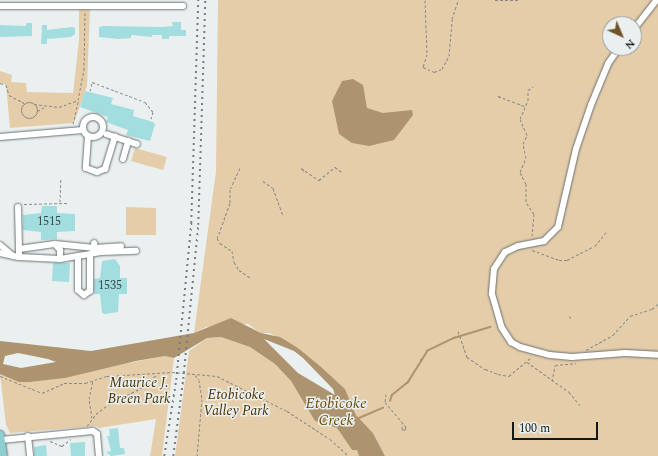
<!DOCTYPE html>
<html>
<head>
<meta charset="utf-8">
<style>
	body { margin:0 }
	#map { position:relative; width:658px; height:456px; overflow:hidden; background:#eaf0f0; font-family:Spectral,serif }
	div>[style] { position:absolute }
	[style*='--x'] { left:calc(var(--x)*1px); top:calc(var(--y)*1px); width:calc(var(--w)*1px); rotate:calc(var(--a)*1deg) }
	.green>* { inset:0; background:#e5cda9 }
	.water>* { inset:0; background:#ad946f }
	.stream>* { height:1.5px; margin:-0.75px; padding:0 0.75px; transform-origin:0.75px; border-radius:0.75px; background:#ad946f }
	.building>* { inset:0; background:#a2dddf }
	.path>* { height:1px; margin-top:-0.5px; transform-origin:0; background:repeating-linear-gradient(90deg,#868a8a 0 3px,transparent 0 5px) }
	.path>.ring { margin:-0.5px; padding:0; box-sizing:content-box; background:none; border:1px solid #868a8a; border-radius:50% }
	.roads { filter:drop-shadow(0 0 1px #6b7171) drop-shadow(0 0 1px #6b7171) }
	.minor>* { height:6px; margin:-3px; padding:0 3px; transform-origin:3px; border-radius:3px; background:#fff }
	.minor>.ring { margin:-3px; padding:0; box-sizing:content-box; background:none; border:6px solid #fff; border-radius:50% }
	.major>* { height:8px; margin:-4px; padding:0 4px; transform-origin:4px; border-radius:4px; background:#8eced1 }
	.rail>* { height:1.5px; margin-top:-0.75px; transform-origin:0; background:repeating-linear-gradient(90deg,#777b7b 0 2px,transparent 0 6px) }
	span { translate:-50% -50%; white-space:nowrap; text-align:center; line-height:1.15; -webkit-text-stroke:3px #eaf0f0; paint-order:stroke }
	.number-label { font-size:12px; color:#39494a }
	.number-label span { -webkit-text-stroke-width:0 }
	.park-label { font-size:14px; color:#4c3200; font-style:italic }
	.water-label { font-size:15px; color:#6f4c07; font-style:italic }
	.north { position:absolute; left:602px; top:16px; width:40px; height:40px; box-sizing:border-box; background:#eaf0f0; border:1px solid #959a9a; border-radius:50%; rotate:136deg; font-size:11px; font-weight:700; line-height:16px; text-align:center; color:#161818 }
	.north::after { content:''; display:block; margin:auto; width:14px; height:18px; background:#705427; clip-path:polygon(50% 0,100% 100%,50% 72%,0 100%) }
	.scale { position:absolute; left:512px; top:422px; width:86px; height:18px; box-sizing:border-box; border:2px solid #161818; border-top:0; padding-left:5px; font-size:12px; line-height:14px; white-space:nowrap; color:#161818; -webkit-text-stroke:3px #eaf0f0; paint-order:stroke }
</style>
</head>
<body>
<div id="map">
	<div class="green">
		<i style="clip-path:polygon(evenodd,218px 0,658px 0,658px 456px,385px 456px,373px 433px,356px 415px,345px 389px,298px 348px,270px 333px,261px 333px,248px 324px,206px 327px,194px 333px,216px 171px,218px 0,610px 24px,634px 24px,634px 48px,610px 48px,610px 24px)"></i>
		<i style="clip-path:polygon(79px 9px,90px 10px,87px 86px,74px 123px,10px 128px,6px 85px,0 83px,0 71px,12px 75px,11px 82px,26px 83px,27px 92px,73px 93px,79px 40px)"></i>
		<i style="clip-path:polygon(135px 148px,167px 157px,163px 170px,131px 161px)"></i>
		<i style="clip-path:polygon(126px 207px,156px 208px,156px 235px,126px 235px)"></i>
		<i style="clip-path:polygon(221px 337px,250px 347px,275px 364px,291px 381px,315px 421px,337px 428px,352px 450px,357px 450px,359px 456px,175px 456px,189px 351px,207px 338px)"></i>
		<i style="clip-path:polygon(165px 356px,174px 358px,162px 456px,150px 456px,156px 419px,99px 428px,96px 426px,10px 433px,6px 425px,0 374px,30px 382px,65px 378px,82px 372px)"></i>
	</div>
	<div class="water">
		<i style="clip-path:polygon(353px 79px,363px 85px,367px 108px,383px 113px,412px 110px,413px 115px,394px 140px,369px 146px,352px 143px,339px 134px,332px 101px,342px 81px)"></i>
		<i style="clip-path:polygon(evenodd,231px 318px,261px 333px,280px 337px,298px 348px,321px 367px,345px 389px,356px 415px,373px 433px,385px 456px,359px 456px,357px 450px,352px 450px,337px 428px,315px 421px,291px 381px,275px 364px,250px 347px,221px 337px,207px 338px,174px 358px,165px 356px,136px 361px,65px 378px,30px 382px,19px 382px,0 374px,0 341px,91px 351px,194px 333px,231px 318px,264px 339px,294px 351px,303px 358px,333px 389px,335px 395px,298px 373px,264px 339px,231px 318px,18px 353px,48px 359px,56px 362px,21px 368px,3px 364px,5px 356px,18px 353px)"></i>
	</div>
	<div class="stream">
		<i style="--x:390;--y:401;--w:6;--a:-72"></i>
		<i style="--x:392;--y:395;--w:21;--a:-39"></i>
		<i style="--x:408;--y:382;--w:36;--a:-58"></i>
		<i style="--x:427;--y:351;--w:30;--a:-26"></i>
		<i style="--x:454;--y:338;--w:38;--a:-17"></i>
		<i style="--x:359;--y:418;--w:26;--a:-23"></i>
	</div>
	<div class="building">
		<i style="clip-path:polygon(172px 22px,181px 22px,181px 30px,186px 30px,186px 36px,169px 36px,169px 39px,162px 39px,162px 35px,152px 35px,152px 37px,131px 35px,131px 38px,119px 39px,99px 37px,99px 27px,104px 26px,162px 27px,173px 26px)"></i>
		<i style="clip-path:polygon(26px 23px,32px 23px,32px 36px,0 37px,0 25px,26px 26px)"></i>
		<i style="clip-path:polygon(42px 25px,47px 25px,47px 30px,72px 27px,75px 28px,75px 34px,71px 37px,47px 39px,47px 44px,41px 44px)"></i>
		<i style="clip-path:polygon(85px 91px,113px 98px,111px 104px,134px 110px,133px 116px,153px 122px,155px 124px,150px 141px,126px 135px,128px 130px,106px 122px,108px 117px,80px 107px)"></i>
		<i style="clip-path:polygon(42px 206px,57px 206px,57px 213px,75px 214px,75px 231px,57px 232px,57px 239px,41px 240px,41px 232px,23px 230px,23px 215px,41px 213px)"></i>
		<i style="clip-path:polygon(115px 259px,120px 266px,120px 278px,127px 278px,127px 294px,119px 294px,118px 312px,105px 314px,102px 313px,100px 294px,94px 294px,94px 279px,100px 278px,102px 261px)"></i>
		<i style="clip-path:polygon(53px 263px,70px 263px,69px 282px,52px 281px)"></i>
		<i style="clip-path:polygon(118px 428px,120px 448px,124px 448px,125px 454px,111px 456px,106px 452px,111px 451px,107px 436px,110px 436px,109px 429px)"></i>
		<i style="clip-path:polygon(85px 442px,85px 456px,71px 456px,70px 443px)"></i>
		<i style="clip-path:polygon(46px 445px,47px 456px,34px 456px,34px 447px)"></i>
	</div>
	<div class="path">
		<i style="--x:425;--y:0;--w:54;--a:87.9"></i>
		<i style="--x:427;--y:54;--w:14;--a:107"></i>
		<i style="--x:423;--y:67;--w:12;--a:24"></i>
		<i style="--x:434;--y:72;--w:9;--a:-21"></i>
		<i style="--x:442;--y:69;--w:15;--a:-62"></i>
		<i style="--x:449;--y:56;--w:37;--a:-85"></i>
		<i style="--x:452;--y:19;--w:20;--a:-72"></i>
		<i style="--x:495;--y:0;--w:24;--a:0"></i>
		<i style="--x:0;--y:83;--w:6;--a:18"></i>
		<i style="--x:6;--y:85;--w:10;--a:73"></i>
		<i style="--x:9;--y:95;--w:17;--a:28"></i>
		<i style="--x:90;--y:91;--w:9;--a:-77"></i>
		<i style="--x:92;--y:82;--w:57;--a:20.7"></i>
		<i style="--x:145;--y:102;--w:13;--a:51"></i>
		<i style="--x:153;--y:112;--w:7;--a:106"></i>
		<i style="--x:501;--y:97;--w:3;--a:-162"></i>
		<i style="--x:498;--y:96;--w:28;--a:21"></i>
		<i class="ring" style="left:21px;top:102px;width:15px;height:15px"></i>
		<i style="--x:34;--y:104;--w:25;--a:7"></i>
		<i style="--x:59;--y:107;--w:20;--a:-20"></i>
		<i style="--x:78;--y:100;--w:31;--a:-79"></i>
		<i style="--x:84;--y:70;--w:57;--a:-89"></i>
		<i style="--x:37;--y:111;--w:9;--a:-27"></i>
		<i style="--x:73;--y:124;--w:23;--a:-77"></i>
		<i style="--x:240;--y:168;--w:23;--a:115"></i>
		<i style="--x:230;--y:189;--w:14;--a:90"></i>
		<i style="--x:230;--y:203;--w:37;--a:110"></i>
		<i style="--x:217;--y:238;--w:6;--a:59"></i>
		<i style="--x:220;--y:243;--w:14;--a:34"></i>
		<i style="--x:232;--y:251;--w:11;--a:80"></i>
		<i style="--x:234;--y:262;--w:9;--a:58"></i>
		<i style="--x:239;--y:270;--w:14;--a:34"></i>
		<i style="--x:304;--y:171;--w:4;--a:-135"></i>
		<i style="--x:301;--y:168;--w:22;--a:34"></i>
		<i style="--x:319;--y:180;--w:21;--a:-39"></i>
		<i style="--x:335;--y:167;--w:10;--a:37"></i>
		<i style="--x:263;--y:181;--w:12;--a:35"></i>
		<i style="--x:273;--y:188;--w:30;--a:70"></i>
		<i style="--x:60;--y:202;--w:23;--a:-88"></i>
		<i style="--x:24;--y:204;--w:43;--a:-1.3"></i>
		<i style="--x:532;--y:236;--w:22;--a:-85"></i>
		<i style="--x:534;--y:214;--w:14;--a:-124"></i>
		<i style="--x:526;--y:202;--w:18;--a:-90"></i>
		<i style="--x:526;--y:184;--w:13;--a:-117"></i>
		<i style="--x:520;--y:172;--w:15;--a:-67"></i>
		<i style="--x:526;--y:158;--w:14;--a:-102"></i>
		<i style="--x:523;--y:144;--w:10;--a:-66"></i>
		<i style="--x:527;--y:135;--w:17;--a:-114"></i>
		<i style="--x:520;--y:119;--w:21;--a:-67"></i>
		<i style="--x:528;--y:100;--w:10;--a:-90"></i>
		<i style="--x:528;--y:90;--w:6;--a:-31"></i>
		<i style="--x:532;--y:250;--w:29;--a:20"></i>
		<i style="--x:559;--y:260;--w:8;--a:0"></i>
		<i style="--x:567;--y:260;--w:31;--a:-27"></i>
		<i style="--x:595;--y:246;--w:19;--a:-51"></i>
		<i style="--x:569;--y:316;--w:3;--a:45"></i>
		<i style="--x:458;--y:331;--w:28;--a:71"></i>
		<i style="--x:467;--y:357;--w:22;--a:34"></i>
		<i style="--x:485;--y:369;--w:14;--a:21"></i>
		<i style="--x:498;--y:374;--w:11;--a:10"></i>
		<i style="--x:509;--y:376;--w:30;--a:-40"></i>
		<i style="--x:586;--y:350;--w:31;--a:-29"></i>
		<i style="--x:613;--y:335;--w:25;--a:-48"></i>
		<i style="--x:630;--y:316;--w:23;--a:-18"></i>
		<i style="--x:652;--y:309;--w:8;--a:-40"></i>
		<i style="--x:420;--y:359;--w:2;--a:27"></i>
		<i style="--x:527;--y:362;--w:52;--a:35.5"></i>
		<i style="--x:569;--y:392;--w:17;--a:50"></i>
		<i style="--x:195;--y:375;--w:6;--a:51"></i>
		<i style="--x:199;--y:380;--w:19;--a:81"></i>
		<i style="--x:202;--y:399;--w:57;--a:95"></i>
		<i style="--x:0;--y:376;--w:45;--a:22"></i>
		<i style="--x:42;--y:393;--w:24;--a:-24"></i>
		<i style="--x:64;--y:383;--w:21;--a:0"></i>
		<i style="--x:85;--y:383;--w:23;--a:-18"></i>
		<i style="--x:107;--y:376;--w:65;--a:-3.5"></i>
		<i style="--x:172;--y:372;--w:45;--a:5.1"></i>
		<i style="--x:217;--y:376;--w:78;--a:26.6"></i>
		<i style="--x:287;--y:411;--w:51;--a:33.1"></i>
		<i style="--x:330;--y:439;--w:25;--a:42"></i>
		<i style="--x:552;--y:381;--w:16;--a:-79"></i>
		<i style="--x:555;--y:365;--w:21;--a:-5"></i>
		<i style="--x:406;--y:382;--w:2;--a:27"></i>
		<i style="--x:386;--y:394;--w:8;--a:97"></i>
		<i style="--x:385;--y:402;--w:33;--a:50"></i>
		<i style="--x:406;--y:427;--w:3;--a:108"></i>
		<i style="--x:405;--y:430;--w:3;--a:-162"></i>
		<i style="--x:402;--y:429;--w:5;--a:-90"></i>
		<i style="--x:92;--y:418;--w:19;--a:-99"></i>
		<i style="--x:89;--y:399;--w:19;--a:-78"></i>
		<i style="--x:87;--y:426;--w:15;--a:-53"></i>
		<i style="--x:96;--y:414;--w:16;--a:-38"></i>
		<i style="--x:109;--y:404;--w:42;--a:-26.6"></i>
		<i style="--x:147;--y:385;--w:15;--a:-48"></i>
		<i style="--x:50;--y:441;--w:13;--a:23"></i>
		<i style="--x:62;--y:446;--w:11;--a:-38"></i>
	</div>
	<div class="roads">
		<div class="minor">
			<i style="--x:0;--y:6;--w:183;--a:0"></i>
			<i style="--x:634;--y:29;--w:37;--a:-52"></i>
			<i style="--x:619;--y:48;--w:19;--a:125"></i>
			<i style="--x:608;--y:64;--w:44;--a:112.5"></i>
			<i style="--x:591;--y:105;--w:46;--a:108.8"></i>
			<i style="--x:576;--y:149;--w:80;--a:103"></i>
			<i style="--x:558;--y:227;--w:20;--a:135"></i>
			<i style="--x:544;--y:241;--w:26;--a:169"></i>
			<i style="--x:518;--y:246;--w:14;--a:155"></i>
			<i style="--x:505;--y:252;--w:20;--a:123"></i>
			<i style="--x:494;--y:269;--w:25;--a:95"></i>
			<i style="--x:492;--y:294;--w:35;--a:74"></i>
			<i style="--x:502;--y:328;--w:17;--a:57"></i>
			<i style="--x:511;--y:342;--w:10;--a:29"></i>
			<i style="--x:520;--y:347;--w:31;--a:15"></i>
			<i style="--x:550;--y:355;--w:22;--a:5"></i>
			<i style="--x:572;--y:357;--w:53;--a:-4.3"></i>
			<i style="--x:625;--y:353;--w:33;--a:3"></i>
			<i class="ring" style="left:83px;top:117px;width:14px;height:14px"></i>
			<i style="--x:88;--y:136;--w:32;--a:94"></i>
			<i style="--x:86;--y:168;--w:12;--a:20"></i>
			<i style="--x:97;--y:172;--w:9;--a:-21"></i>
			<i style="--x:105;--y:169;--w:34;--a:-73"></i>
			<i style="--x:115;--y:137;--w:9;--a:-162"></i>
			<i style="--x:0;--y:137;--w:83;--a:-4.8"></i>
			<i style="--x:115;--y:137;--w:23;--a:18"></i>
			<i style="--x:123;--y:159;--w:19;--a:-74"></i>
			<i style="--x:18;--y:207;--w:42;--a:88.6"></i>
			<i style="--x:55;--y:244;--w:40;--a:5.7"></i>
			<i style="--x:95;--y:248;--w:5;--a:-101"></i>
			<i style="--x:0;--y:245;--w:17;--a:40"></i>
			<i style="--x:0;--y:253;--w:19;--a:12"></i>
			<i style="--x:19;--y:257;--w:41;--a:2.8"></i>
			<i style="--x:60;--y:259;--w:43;--a:-9.5"></i>
			<i style="--x:102;--y:252;--w:34;--a:-2"></i>
			<i style="--x:78;--y:256;--w:34;--a:90"></i>
			<i style="--x:78;--y:290;--w:8;--a:40"></i>
			<i style="--x:84;--y:295;--w:7;--a:-34"></i>
			<i style="--x:90;--y:291;--w:35;--a:-90"></i>
			<i style="--x:90;--y:256;--w:9;--a:-58"></i>
			<i style="--x:95;--y:248;--w:26;--a:-4"></i>
			<i style="--x:19;--y:257;--w:8;--a:-90"></i>
			<i style="--x:19;--y:249;--w:36;--a:-8"></i>
			<i style="--x:55;--y:244;--w:8;--a:50"></i>
			<i style="--x:60;--y:250;--w:9;--a:90"></i>
			<i style="--x:28;--y:436;--w:20;--a:84"></i>
			<i style="--x:1;--y:440;--w:92;--a:-5.6"></i>
			<i style="--x:93;--y:431;--w:5;--a:37"></i>
			<i style="--x:97;--y:434;--w:22;--a:85"></i>
		</div>
		<div class="major">
			<i style="--x:0;--y:435;--w:21;--a:82"></i>
		</div>
	</div>
	<div class="rail">
		<i style="--x:164;--y:456;--w:77;--a:-81"></i>
		<i style="--x:176;--y:380;--w:158;--a:-84.5"></i>
		<i style="--x:191;--y:223;--w:223;--a:-88.2"></i>
		<i style="--x:173;--y:456;--w:78;--a:-82.6"></i>
		<i style="--x:183;--y:379;--w:155;--a:-84.4"></i>
		<i style="--x:198;--y:225;--w:225;--a:-88.2"></i>
	</div>
	<div class="number-label">
		<span style="left:49px;top:222px">1515</span>
		<span style="left:110px;top:286px">1535</span>
	</div>
	<div class="park-label">
		<span style="left:139px;top:391px">Maurice J.<br>Breen Park</span>
		<span style="left:236px;top:403px">Etobicoke<br>Valley Park</span>
	</div>
	<div class="water-label">
		<span style="left:336px;top:412px">Etobicoke<br>Creek</span>
	</div>
	<div class="north">N</div>
	<div class="scale">100 m</div>
</div>
</body>
</html>
